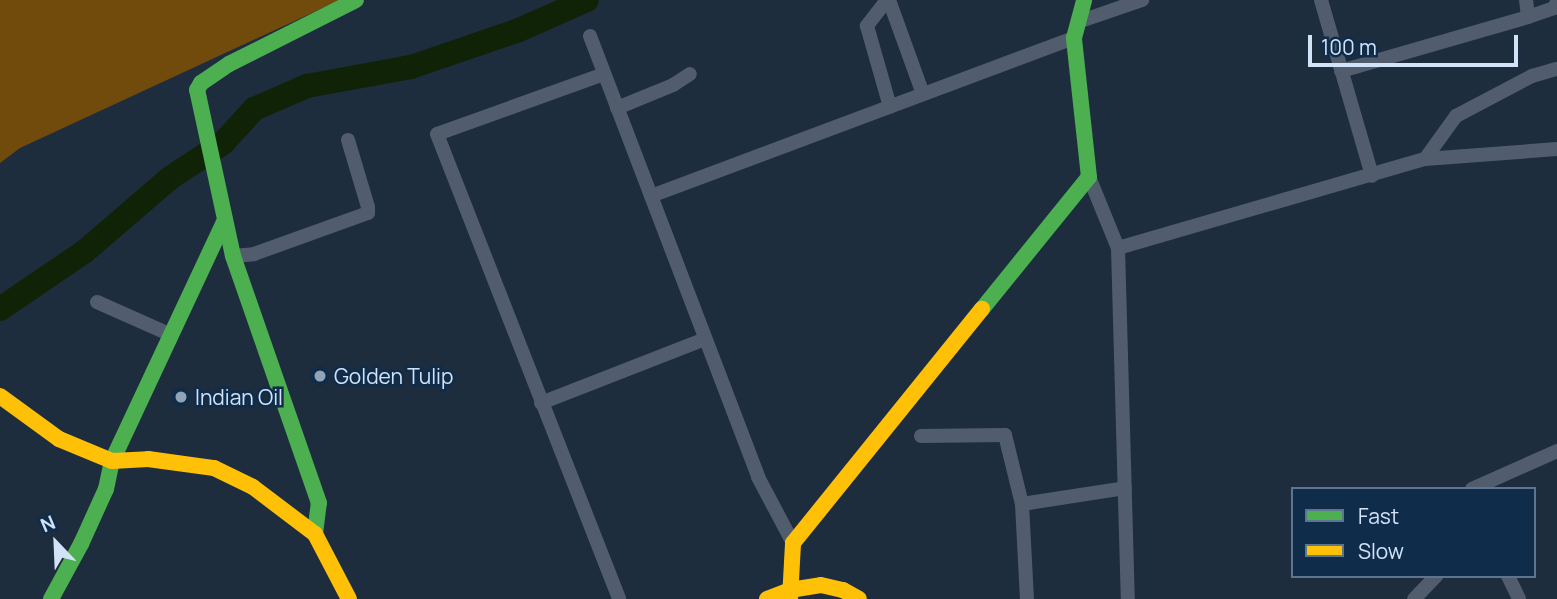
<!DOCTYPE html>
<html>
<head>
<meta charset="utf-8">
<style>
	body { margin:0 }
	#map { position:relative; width:1557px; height:599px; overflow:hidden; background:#1d2d3e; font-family:Manrope,sans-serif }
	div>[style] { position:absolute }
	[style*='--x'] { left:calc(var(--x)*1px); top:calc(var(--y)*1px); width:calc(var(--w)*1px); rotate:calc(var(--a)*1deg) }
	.forest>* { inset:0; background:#704b0c }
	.river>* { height:24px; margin:-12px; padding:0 12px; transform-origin:12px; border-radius:12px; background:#102306 }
	.street>* { height:14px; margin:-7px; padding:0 7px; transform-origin:7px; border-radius:7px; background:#515d6c }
	.fast>* { height:16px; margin:-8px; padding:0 8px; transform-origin:8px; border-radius:8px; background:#4caf50 }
	.slow>* { height:16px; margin:-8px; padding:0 8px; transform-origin:8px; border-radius:8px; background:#ffc107 }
	.dots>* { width:19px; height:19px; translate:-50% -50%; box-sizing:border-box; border:4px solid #102c4b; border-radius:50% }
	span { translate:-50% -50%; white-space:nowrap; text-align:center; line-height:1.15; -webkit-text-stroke:5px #102c4b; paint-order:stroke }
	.poi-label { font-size:21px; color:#d2e3f7 }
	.left { translate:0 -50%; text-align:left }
	.legend { position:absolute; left:1291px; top:487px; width:245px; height:91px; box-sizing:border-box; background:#102c4b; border:2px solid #5e7590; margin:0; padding:9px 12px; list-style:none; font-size:21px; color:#d2e3f7 }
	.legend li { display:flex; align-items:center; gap:14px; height:35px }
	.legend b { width:35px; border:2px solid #5e7590 }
	.north { position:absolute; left:21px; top:508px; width:70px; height:70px; -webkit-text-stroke:5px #102c4b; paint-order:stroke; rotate:337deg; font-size:19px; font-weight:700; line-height:28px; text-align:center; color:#d2e3f7 }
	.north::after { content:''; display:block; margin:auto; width:24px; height:32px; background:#d2e3f7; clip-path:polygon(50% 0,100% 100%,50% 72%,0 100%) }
	.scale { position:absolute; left:1308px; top:35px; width:210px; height:32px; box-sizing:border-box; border:4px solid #d2e3f7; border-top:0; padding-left:9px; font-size:21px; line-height:24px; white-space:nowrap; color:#d2e3f7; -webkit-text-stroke:5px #102c4b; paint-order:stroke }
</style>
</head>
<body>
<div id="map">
	<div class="forest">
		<i style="clip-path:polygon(0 0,340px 0,20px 148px,0 163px)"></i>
	</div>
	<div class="river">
		<i style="--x:0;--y:309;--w:102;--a:-34.2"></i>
		<i style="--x:84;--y:252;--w:113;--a:-40.7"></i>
		<i style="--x:170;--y:178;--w:64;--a:-33.4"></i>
		<i style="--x:223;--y:143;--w:46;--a:-47.6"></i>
		<i style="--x:254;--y:109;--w:58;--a:-23.5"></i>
		<i style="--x:307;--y:86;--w:106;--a:-10.4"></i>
		<i style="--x:411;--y:67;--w:114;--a:-18.9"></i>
		<i style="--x:519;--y:30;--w:74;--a:-23.8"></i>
	</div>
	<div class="street">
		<i style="--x:887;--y:0;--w:33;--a:128"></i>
		<i style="--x:867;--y:26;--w:84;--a:74.1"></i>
		<i style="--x:889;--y:0;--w:100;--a:70.1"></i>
		<i style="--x:1321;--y:0;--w:183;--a:73.8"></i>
		<i style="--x:1526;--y:0;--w:17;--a:83"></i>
		<i style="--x:1078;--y:22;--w:68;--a:-19"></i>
		<i style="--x:590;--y:36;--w:472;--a:69.1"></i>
		<i style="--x:758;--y:477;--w:75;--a:62.1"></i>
		<i style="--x:1341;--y:71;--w:195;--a:-16.1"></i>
		<i style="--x:1528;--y:17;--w:28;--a:-19"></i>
		<i style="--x:1554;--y:8;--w:7;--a:-63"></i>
		<i style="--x:604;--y:74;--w:177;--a:160.2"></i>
		<i style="--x:437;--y:134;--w:499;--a:68.6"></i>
		<i style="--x:617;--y:108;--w:61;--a:-22.3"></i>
		<i style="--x:673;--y:85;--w:20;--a:-33"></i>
		<i style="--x:1425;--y:159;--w:53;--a:-54.2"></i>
		<i style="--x:1456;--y:116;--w:86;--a:-27.8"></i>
		<i style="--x:1532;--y:76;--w:26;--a:-16"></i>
		<i style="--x:1089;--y:177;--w:77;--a:67.8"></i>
		<i style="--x:1118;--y:248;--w:351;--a:88.4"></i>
		<i style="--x:651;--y:196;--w:452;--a:-20.5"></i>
		<i style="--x:1118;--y:248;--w:320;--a:-16.2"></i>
		<i style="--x:1425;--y:159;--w:132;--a:-4.3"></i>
		<i style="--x:233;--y:256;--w:21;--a:-5"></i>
		<i style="--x:254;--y:254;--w:121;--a:-19.8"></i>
		<i style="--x:368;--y:213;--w:6;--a:-90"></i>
		<i style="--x:368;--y:207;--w:70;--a:-106.6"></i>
		<i style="--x:97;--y:302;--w:81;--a:24"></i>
		<i style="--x:541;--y:403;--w:176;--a:-21.3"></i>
		<i style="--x:921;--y:436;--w:84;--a:-0.7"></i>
		<i style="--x:1005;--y:435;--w:71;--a:76.2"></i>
		<i style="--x:1022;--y:504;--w:95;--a:87"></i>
		<i style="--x:1472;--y:489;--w:93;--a:-24.1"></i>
		<i style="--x:1022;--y:504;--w:104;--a:-8.8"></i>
		<i style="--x:1508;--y:576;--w:25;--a:64"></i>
		<i style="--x:1414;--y:599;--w:32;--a:-46"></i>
	</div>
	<div class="fast">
		<i style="--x:982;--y:309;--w:170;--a:-51"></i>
		<i style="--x:1089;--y:177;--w:140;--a:-96.2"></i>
		<i style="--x:1074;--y:38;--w:39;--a:-75"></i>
		<i style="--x:315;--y:534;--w:31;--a:-83"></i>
		<i style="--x:319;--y:503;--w:262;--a:-109.2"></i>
		<i style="--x:233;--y:256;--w:170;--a:-102.2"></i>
		<i style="--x:197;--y:90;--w:8;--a:-60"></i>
		<i style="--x:201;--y:83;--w:34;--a:-34"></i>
		<i style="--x:229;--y:64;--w:142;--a:-26.7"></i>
		<i style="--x:51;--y:599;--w:63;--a:-61.4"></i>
		<i style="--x:81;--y:544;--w:60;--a:-65.6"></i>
		<i style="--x:106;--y:489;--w:29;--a:-78"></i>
		<i style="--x:112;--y:461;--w:266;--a:-64.9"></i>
	</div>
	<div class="slow">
		<i style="--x:0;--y:396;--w:73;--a:36.1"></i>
		<i style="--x:59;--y:439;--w:57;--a:22.5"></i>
		<i style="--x:112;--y:461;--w:36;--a:-3"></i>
		<i style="--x:148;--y:459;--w:67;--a:7.8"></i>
		<i style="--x:214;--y:468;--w:43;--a:26"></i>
		<i style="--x:253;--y:487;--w:78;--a:37.2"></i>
		<i style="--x:315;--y:534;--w:73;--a:62.4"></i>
		<i style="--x:767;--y:599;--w:25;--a:-21"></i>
		<i style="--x:790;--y:590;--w:31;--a:-9"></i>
		<i style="--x:821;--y:585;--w:23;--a:13"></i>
		<i style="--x:843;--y:590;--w:18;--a:29"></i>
		<i style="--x:790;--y:599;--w:56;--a:-86.9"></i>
		<i style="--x:793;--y:543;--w:301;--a:-51.1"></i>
	</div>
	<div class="dots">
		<i style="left:320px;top:376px;background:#93a3b6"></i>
		<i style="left:181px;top:397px;background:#93a3b6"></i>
	</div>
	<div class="poi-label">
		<span class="left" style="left:334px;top:376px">Golden Tulip</span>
		<span class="left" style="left:195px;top:397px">Indian Oil</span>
	</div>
	<ul class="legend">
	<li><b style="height:9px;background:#4caf50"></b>Fast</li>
	<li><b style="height:9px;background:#ffc107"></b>Slow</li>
	</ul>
	<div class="north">N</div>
	<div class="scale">100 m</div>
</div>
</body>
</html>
